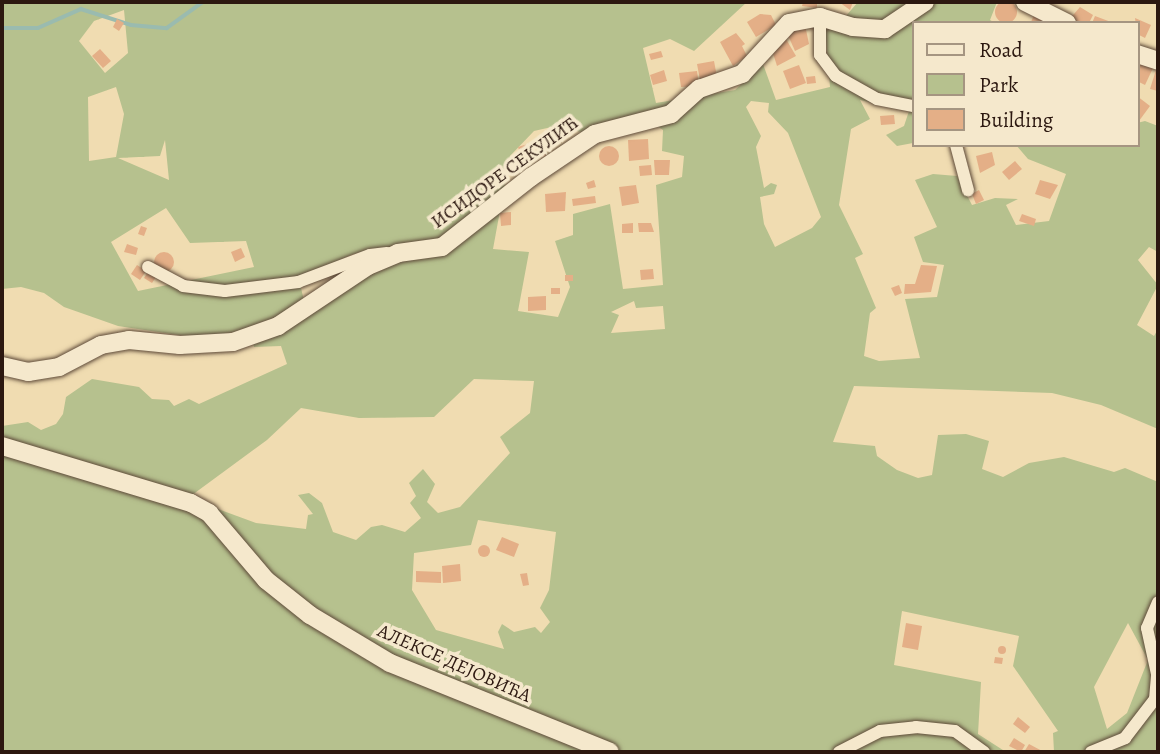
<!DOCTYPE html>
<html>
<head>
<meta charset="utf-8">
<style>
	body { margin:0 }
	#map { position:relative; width:1160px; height:754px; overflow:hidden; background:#f0dcb1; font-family:Alegreya,serif }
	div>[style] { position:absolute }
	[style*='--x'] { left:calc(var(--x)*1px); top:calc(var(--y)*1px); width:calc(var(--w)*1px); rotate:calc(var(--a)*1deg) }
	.green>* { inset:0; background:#b6c18e }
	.stream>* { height:3.5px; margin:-1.75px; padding:0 1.75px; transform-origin:1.75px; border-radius:1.75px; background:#9abbaf }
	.building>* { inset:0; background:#e4af87 }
	.round { border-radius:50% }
	.roads { filter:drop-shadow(0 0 2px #5d4938) drop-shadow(0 0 2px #5d4938) }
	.street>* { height:12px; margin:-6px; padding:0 6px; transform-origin:6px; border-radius:6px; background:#f5e8cc }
	.secondary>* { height:18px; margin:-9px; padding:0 9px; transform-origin:9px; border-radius:9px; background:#f5e8cc }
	span { translate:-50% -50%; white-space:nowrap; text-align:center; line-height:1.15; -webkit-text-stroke:7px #f5e8cc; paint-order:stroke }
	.street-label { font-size:19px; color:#2c1810 }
	.frame { position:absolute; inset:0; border:4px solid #2c1810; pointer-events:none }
	.legend { position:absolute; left:912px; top:21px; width:228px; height:126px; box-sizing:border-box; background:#f5e8cc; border:2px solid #a59581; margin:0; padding:9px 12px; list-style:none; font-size:21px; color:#2c1810 }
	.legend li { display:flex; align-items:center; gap:14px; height:35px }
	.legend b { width:35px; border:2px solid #a59581 }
</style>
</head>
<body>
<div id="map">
	<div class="green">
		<i style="clip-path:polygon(evenodd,2px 2px,747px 2px,694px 51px,670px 39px,643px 48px,656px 103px,735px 90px,763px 64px,776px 100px,830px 87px,825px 25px,845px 17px,858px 2px,997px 2px,990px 20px,995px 23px,913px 23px,913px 143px,897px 146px,886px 135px,904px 126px,909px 111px,860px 100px,870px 119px,851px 129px,839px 205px,863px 254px,855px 258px,876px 308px,870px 313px,864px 356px,879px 361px,920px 358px,905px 299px,937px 297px,944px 265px,923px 262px,914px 237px,937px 227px,915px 180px,933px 174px,957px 176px,972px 205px,995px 198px,1018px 199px,1006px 205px,1016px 225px,1049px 221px,1066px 174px,1028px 159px,1016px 145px,1137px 145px,1137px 123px,1145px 121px,1158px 126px,1158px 252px,1149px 247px,1138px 260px,1158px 285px,1137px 325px,1154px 336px,1158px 329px,1158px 429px,1101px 405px,1052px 393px,854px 386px,833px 442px,875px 446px,877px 456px,897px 470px,918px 478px,932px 475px,938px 435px,966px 434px,989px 441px,982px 469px,1003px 477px,1029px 463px,1064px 457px,1114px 472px,1125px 468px,1158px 482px,1158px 752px,1054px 752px,1053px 733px,1058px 731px,1013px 666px,1019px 636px,902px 611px,894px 665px,981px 682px,978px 734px,1006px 752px,2px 752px,2px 426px,28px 422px,41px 430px,56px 424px,63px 414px,66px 397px,92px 379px,139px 387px,152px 399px,169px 400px,174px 406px,189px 399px,199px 404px,287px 364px,281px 346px,254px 347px,252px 340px,367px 274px,412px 256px,443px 255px,467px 239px,499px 201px,435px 242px,353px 254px,299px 279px,304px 301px,270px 323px,205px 339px,118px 326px,64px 307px,44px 293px,21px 287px,2px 289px,2px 2px,124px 10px,128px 53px,105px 73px,79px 41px,94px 21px,124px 10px,2px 2px,116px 87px,124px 114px,116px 157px,89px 161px,88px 97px,116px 87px,2px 2px,751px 101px,769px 103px,768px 112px,788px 133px,821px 217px,812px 228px,775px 247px,764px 224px,760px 197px,774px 194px,777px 185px,771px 183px,764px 188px,756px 147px,761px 136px,746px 107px,751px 101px,2px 2px,645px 118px,663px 130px,662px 151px,684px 156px,682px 177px,656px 185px,663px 285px,623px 289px,610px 204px,573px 214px,573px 235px,555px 241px,570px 287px,558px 317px,518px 311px,529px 252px,493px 249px,510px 156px,534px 131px,556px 126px,585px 133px,645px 118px,2px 2px,165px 140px,169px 180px,118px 158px,160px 156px,165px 140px,2px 2px,166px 208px,190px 243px,246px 241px,254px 267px,138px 291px,111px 242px,166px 208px,2px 2px,634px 301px,636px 308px,663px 306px,665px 329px,611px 333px,619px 315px,611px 312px,634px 301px,2px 2px,474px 379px,534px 381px,530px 413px,500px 437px,510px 453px,460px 507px,438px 513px,427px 502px,435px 484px,423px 469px,409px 483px,416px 496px,410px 503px,421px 518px,405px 532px,382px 525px,371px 527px,356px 540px,333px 532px,322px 503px,309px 493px,298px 495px,313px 514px,308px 515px,306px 529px,256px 523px,188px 498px,267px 440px,301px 408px,359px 418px,434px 417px,474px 379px,2px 2px,478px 520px,556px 532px,549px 590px,540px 608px,550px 622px,541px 633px,535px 627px,514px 632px,502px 624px,498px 632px,504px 649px,436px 630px,412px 590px,414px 553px,471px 545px,478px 520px,2px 2px,1128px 623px,1148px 660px,1127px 713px,1107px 729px,1094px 687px,1128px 623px)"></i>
	</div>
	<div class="stream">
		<i style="--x:2;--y:28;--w:36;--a:0"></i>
		<i style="--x:38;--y:28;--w:47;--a:-23.8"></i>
		<i style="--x:81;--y:9;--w:52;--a:17.7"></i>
		<i style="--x:131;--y:25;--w:36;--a:5"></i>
		<i style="--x:167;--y:28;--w:44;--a:-35.8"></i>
	</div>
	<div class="building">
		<i class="round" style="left:995px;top:1px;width:22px;height:22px"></i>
		<i style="clip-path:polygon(803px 2px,817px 2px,817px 8px,802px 6px)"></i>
		<i style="clip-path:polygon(839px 2px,853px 2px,850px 10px)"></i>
		<i style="clip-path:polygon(1080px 7px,1093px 15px,1089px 23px,1068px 21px)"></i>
		<i style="clip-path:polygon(1036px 10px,1049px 16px,1046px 23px,1031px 22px)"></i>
		<i style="clip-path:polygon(760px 14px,771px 15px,776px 25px,756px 37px,747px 22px)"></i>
		<i style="clip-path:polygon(1095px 16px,1111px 22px,1122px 23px,1092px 23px)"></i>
		<i style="clip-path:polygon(1135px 18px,1151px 25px,1145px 38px,1137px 34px)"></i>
		<i style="clip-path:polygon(117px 19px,124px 23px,119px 31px,113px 27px)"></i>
		<i style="clip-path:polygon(805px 25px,809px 44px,795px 51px,787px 33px)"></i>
		<i style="clip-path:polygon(736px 33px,745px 44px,742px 46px,747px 56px,733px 66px,720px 42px)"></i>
		<i style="clip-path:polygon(786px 39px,796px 56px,777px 66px,771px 47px)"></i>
		<i style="clip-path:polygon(100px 49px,111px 61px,103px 68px,92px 56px)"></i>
		<i style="clip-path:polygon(661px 51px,663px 57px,651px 60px,649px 54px)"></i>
		<i style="clip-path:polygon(714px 61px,717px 77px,700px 80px,697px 64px)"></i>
		<i style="clip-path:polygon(1137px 63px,1153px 68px,1145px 85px,1137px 81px)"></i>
		<i style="clip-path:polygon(799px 65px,806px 83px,790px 89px,783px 71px)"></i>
		<i style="clip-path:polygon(664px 70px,667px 81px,653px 85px,650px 75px)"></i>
		<i style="clip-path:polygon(1156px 70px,1158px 71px,1158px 91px,1150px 89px)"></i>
		<i style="clip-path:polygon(697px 71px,699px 86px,681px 87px,679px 73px)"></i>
		<i style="clip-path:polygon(815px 76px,816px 83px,807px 84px,806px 77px)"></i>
		<i style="clip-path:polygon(1137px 96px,1150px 106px,1139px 121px,1137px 120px)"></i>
		<i style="clip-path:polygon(894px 115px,895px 124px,881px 125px,880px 116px)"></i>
		<i style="clip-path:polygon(648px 139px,649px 159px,629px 161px,628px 140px)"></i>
		<i style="clip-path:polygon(540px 140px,546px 156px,524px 164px,518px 147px)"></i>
		<i class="round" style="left:599px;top:146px;width:20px;height:20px"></i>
		<i style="clip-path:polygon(992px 152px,995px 165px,980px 173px,976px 156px)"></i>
		<i style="clip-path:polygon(654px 160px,670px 160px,669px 175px,655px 175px)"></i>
		<i style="clip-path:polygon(1015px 161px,1022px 169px,1009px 180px,1002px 172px)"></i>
		<i style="clip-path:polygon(651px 165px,652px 175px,640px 176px,639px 166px)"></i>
		<i style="clip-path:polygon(594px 180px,596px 187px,588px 189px,586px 183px)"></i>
		<i style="clip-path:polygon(1040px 180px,1058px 185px,1050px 199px,1035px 194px)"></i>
		<i style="clip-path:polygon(636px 185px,639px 203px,622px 206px,619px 187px)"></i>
		<i style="clip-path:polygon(979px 190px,984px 200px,976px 204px,972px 194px)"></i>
		<i style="clip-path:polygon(566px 192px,565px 211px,546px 212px,545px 194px)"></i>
		<i style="clip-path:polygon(595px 196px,596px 203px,573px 206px,572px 199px)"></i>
		<i style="clip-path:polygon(511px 212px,511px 225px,501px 226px,500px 213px)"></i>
		<i style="clip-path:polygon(1022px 214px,1036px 219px,1034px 226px,1019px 221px)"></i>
		<i style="clip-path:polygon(633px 223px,633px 233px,622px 233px,622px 224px)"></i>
		<i style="clip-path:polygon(638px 223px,651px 223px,654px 232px,639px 232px)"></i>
		<i style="clip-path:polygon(141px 226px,147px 228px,144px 236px,138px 234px)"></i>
		<i style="clip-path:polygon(127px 244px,138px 248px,136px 255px,124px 252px)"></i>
		<i style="clip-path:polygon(241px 248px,245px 257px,235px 262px,231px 252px)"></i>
		<i class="round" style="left:154px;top:252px;width:20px;height:20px"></i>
		<i style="clip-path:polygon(137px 265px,146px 271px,140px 280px,131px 274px)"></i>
		<i style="clip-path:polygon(921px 265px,937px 266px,931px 292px,904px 294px,905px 284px,915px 284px)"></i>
		<i style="clip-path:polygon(653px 269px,654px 279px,641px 280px,640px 270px)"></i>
		<i style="clip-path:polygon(148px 272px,156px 277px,152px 283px,144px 278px)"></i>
		<i style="clip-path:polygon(565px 275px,573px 275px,573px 281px,565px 281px)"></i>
		<i style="clip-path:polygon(899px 285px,902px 293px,895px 296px,891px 288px)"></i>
		<i style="clip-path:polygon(551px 288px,560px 288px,560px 294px,551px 294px)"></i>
		<i style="clip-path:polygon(546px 296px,546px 310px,528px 311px,528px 297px)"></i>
		<i style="clip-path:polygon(502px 537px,519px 544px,514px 557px,496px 550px)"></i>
		<i class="round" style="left:478px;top:545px;width:12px;height:12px"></i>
		<i style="clip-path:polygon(460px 564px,461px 581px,443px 583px,442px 566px)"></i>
		<i style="clip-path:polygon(416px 571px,441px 572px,441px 583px,416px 582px)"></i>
		<i style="clip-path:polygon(527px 573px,529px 585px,523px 586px,520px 574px)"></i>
		<i style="clip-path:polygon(906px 623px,922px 626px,918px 650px,902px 647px)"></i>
		<i class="round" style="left:998px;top:646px;width:8px;height:8px"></i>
		<i style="clip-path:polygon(995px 657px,1003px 658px,1002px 664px,994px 663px)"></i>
		<i style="clip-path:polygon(1018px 717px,1030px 727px,1025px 733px,1013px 724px)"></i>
		<i style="clip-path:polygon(1014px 738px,1025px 745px,1021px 752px,1009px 746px)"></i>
		<i style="clip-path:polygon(1029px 744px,1044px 752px,1024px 752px)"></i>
	</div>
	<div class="roads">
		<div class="street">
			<i style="--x:820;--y:17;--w:38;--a:90"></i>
			<i style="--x:820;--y:55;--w:26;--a:53"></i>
			<i style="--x:836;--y:76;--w:47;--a:29.3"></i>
			<i style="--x:877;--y:99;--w:37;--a:11"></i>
			<i style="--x:956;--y:145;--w:47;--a:75.1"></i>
			<i style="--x:148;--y:267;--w:40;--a:28"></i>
			<i style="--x:183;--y:286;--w:42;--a:6.8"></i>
			<i style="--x:225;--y:291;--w:74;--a:-7"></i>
			<i style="--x:298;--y:282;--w:77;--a:-20.6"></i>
			<i style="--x:370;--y:255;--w:17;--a:-7"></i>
			<i style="--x:839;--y:752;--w:46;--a:-27.1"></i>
			<i style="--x:880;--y:731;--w:36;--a:-6"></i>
			<i style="--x:916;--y:727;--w:39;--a:6"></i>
			<i style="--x:955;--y:731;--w:36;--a:36"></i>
			<i style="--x:1091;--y:752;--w:37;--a:-22"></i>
			<i style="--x:1125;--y:738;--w:49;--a:-52.4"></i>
			<i style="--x:1155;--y:699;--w:25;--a:-85"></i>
			<i style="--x:1157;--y:674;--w:47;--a:-102.3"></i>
			<i style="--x:1147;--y:628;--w:28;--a:-67"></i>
		</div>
		<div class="secondary">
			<i style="--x:1025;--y:2;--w:47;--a:26.6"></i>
			<i style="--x:1137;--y:54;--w:22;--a:18"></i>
			<i style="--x:2;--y:366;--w:27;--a:13"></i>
			<i style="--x:28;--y:372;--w:31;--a:-9"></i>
			<i style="--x:59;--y:367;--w:47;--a:-27.6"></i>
			<i style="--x:101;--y:345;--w:28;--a:-10"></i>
			<i style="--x:129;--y:340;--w:51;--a:5.6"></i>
			<i style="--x:180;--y:345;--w:53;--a:-3.2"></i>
			<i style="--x:233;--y:342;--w:48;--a:-19.6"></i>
			<i style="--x:278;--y:326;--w:108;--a:-33.7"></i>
			<i style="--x:368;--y:266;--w:33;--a:-23"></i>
			<i style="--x:398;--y:253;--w:44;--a:-7.8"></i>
			<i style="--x:442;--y:247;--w:113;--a:-38.2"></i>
			<i style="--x:531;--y:177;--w:77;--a:-33.9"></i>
			<i style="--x:595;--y:134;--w:79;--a:-14.7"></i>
			<i style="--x:671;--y:114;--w:38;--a:-42"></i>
			<i style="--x:699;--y:89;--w:46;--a:-19.2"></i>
			<i style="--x:742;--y:74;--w:69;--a:-47.3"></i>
			<i style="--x:789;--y:23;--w:32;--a:-11"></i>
			<i style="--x:820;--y:17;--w:34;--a:17"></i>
			<i style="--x:853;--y:27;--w:32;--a:4"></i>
			<i style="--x:885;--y:29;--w:48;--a:-34"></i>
			<i style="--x:2;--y:446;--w:197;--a:16.8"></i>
			<i style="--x:191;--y:503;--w:21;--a:29"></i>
			<i style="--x:209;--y:513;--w:88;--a:49.6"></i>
			<i style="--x:266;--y:580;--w:56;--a:38.5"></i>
			<i style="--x:310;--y:615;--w:93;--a:31"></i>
			<i style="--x:390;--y:663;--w:237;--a:22"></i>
		</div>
	</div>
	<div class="street-label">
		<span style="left:505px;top:173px;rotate:-36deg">ИСИДОРЕ СЕКУЛИЋ</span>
		<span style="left:454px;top:664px;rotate:24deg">АЛЕКСЕ ДЕЈОВИЋА</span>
	</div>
	<div class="frame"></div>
	<ul class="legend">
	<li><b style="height:9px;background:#f5e8cc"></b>Road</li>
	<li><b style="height:19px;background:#b6c18e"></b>Park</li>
	<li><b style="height:19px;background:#e4af87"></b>Building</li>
	</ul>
</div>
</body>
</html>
